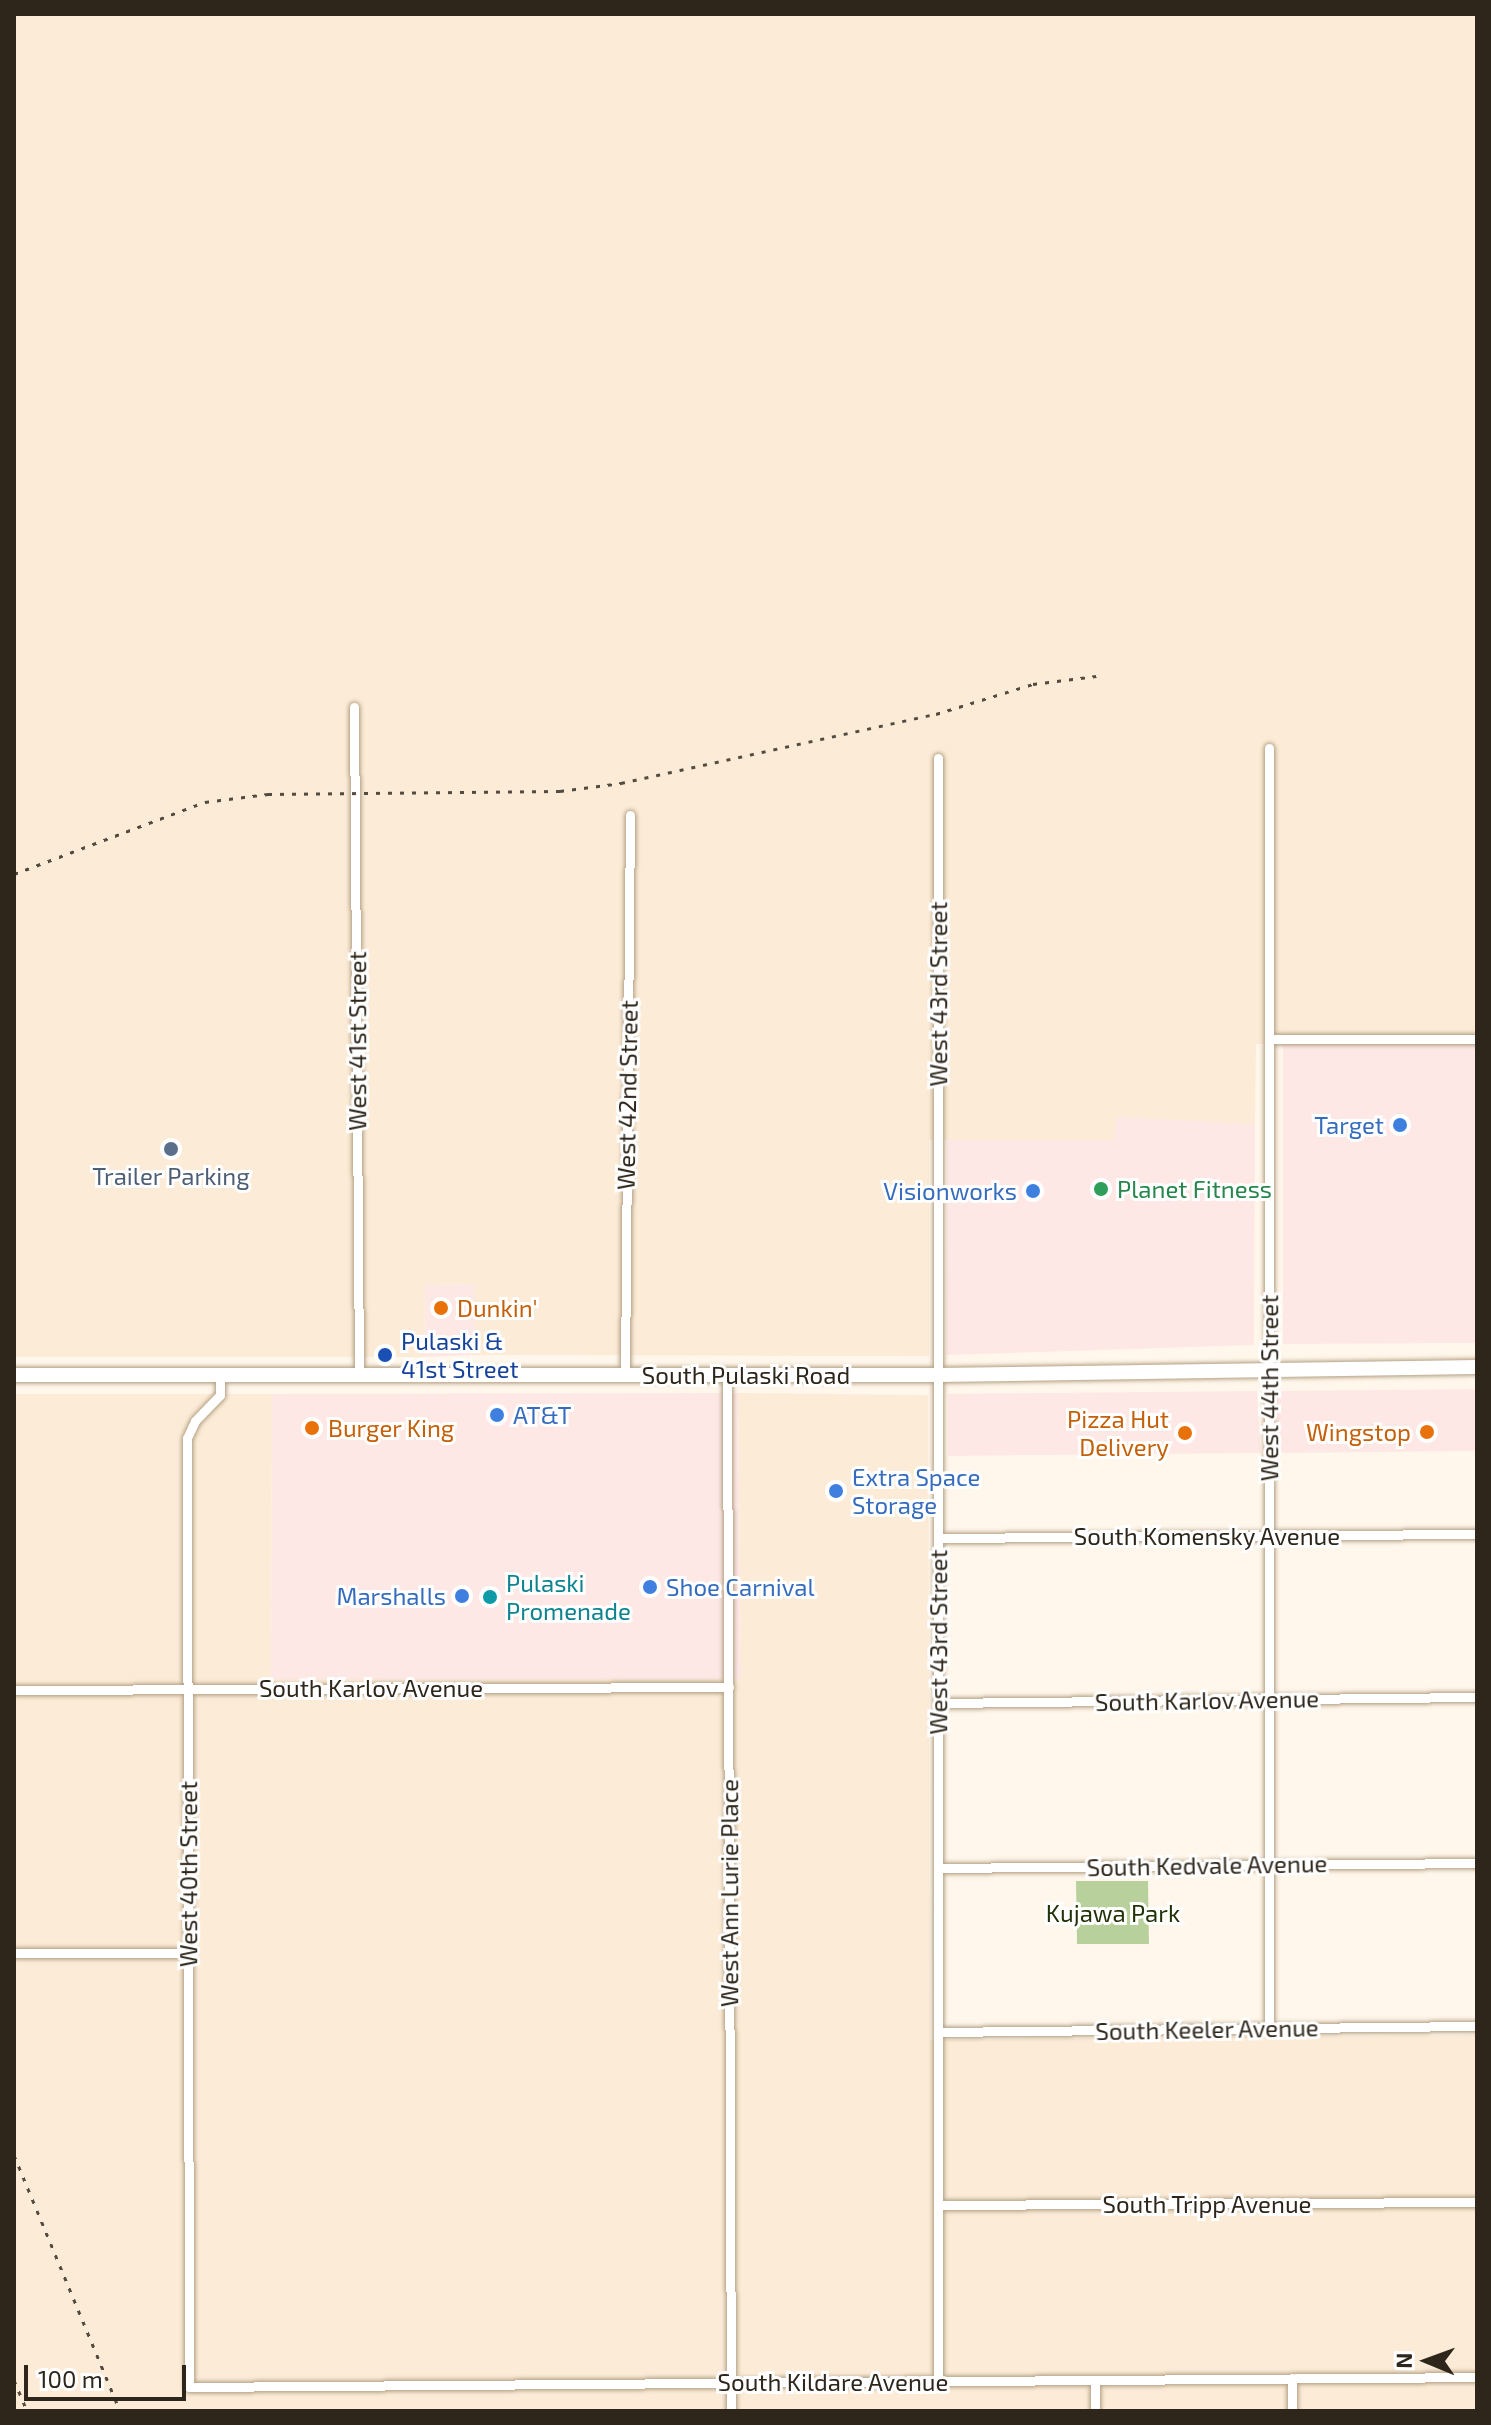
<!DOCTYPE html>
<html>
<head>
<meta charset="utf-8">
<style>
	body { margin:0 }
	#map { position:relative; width:1491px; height:2425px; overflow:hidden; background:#fff7eb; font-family:"Exo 2",sans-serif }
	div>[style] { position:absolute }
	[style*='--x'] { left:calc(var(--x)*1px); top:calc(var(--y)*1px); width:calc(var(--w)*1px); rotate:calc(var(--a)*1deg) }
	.commercial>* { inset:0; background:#fee8e6 }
	.built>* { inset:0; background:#fcecd7 }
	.green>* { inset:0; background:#b8d19c }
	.roads { filter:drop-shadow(0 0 2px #b4a084) drop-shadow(0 0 2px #b4a084) }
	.minor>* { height:9px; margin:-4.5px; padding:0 4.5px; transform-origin:4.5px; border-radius:4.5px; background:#fff }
	.secondary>* { height:14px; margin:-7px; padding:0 7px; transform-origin:7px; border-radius:7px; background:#fff }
	.rail>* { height:3px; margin-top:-1.5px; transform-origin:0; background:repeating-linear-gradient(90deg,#534b40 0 4px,transparent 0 12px) }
	.dots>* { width:22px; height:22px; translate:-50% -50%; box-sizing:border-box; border:4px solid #fff; border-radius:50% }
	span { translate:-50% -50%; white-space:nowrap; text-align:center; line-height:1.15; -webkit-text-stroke:6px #fff; paint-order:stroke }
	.street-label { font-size:24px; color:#2e261b }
	.shop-label { font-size:24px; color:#366cbe }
	.right { translate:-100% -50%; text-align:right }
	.left { translate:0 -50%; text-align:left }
	.service-label { font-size:24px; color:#4e5e75 }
	.leisure-label { font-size:24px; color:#27864d }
	.food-label { font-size:24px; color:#c56008 }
	.transit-label { font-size:24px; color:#164399 }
	.culture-label { font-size:24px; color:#0d838f }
	.park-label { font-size:24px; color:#223207 }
	.frame { position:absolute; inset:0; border:16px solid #2e261b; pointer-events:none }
	.north { position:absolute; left:1387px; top:2321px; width:80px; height:80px; -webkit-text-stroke:6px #fff; paint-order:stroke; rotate:271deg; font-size:22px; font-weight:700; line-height:32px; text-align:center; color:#2e261b }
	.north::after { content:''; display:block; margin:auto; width:28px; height:36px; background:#2e261b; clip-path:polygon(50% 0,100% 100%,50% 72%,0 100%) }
	.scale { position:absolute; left:24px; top:2365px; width:162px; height:36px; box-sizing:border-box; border:4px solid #2e261b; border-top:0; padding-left:10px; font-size:24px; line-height:28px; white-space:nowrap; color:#2e261b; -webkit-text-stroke:6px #fff; paint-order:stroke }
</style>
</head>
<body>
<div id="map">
	<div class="commercial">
		<i style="clip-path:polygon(1477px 1042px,1477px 1343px,1283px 1344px,1283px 1044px)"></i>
		<i style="clip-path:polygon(1115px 1116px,1255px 1124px,1254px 1345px,946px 1355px,947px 1140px,1114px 1140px)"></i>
		<i style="clip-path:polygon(475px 1284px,475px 1355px,424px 1357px,425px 1285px)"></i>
		<i style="clip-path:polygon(1477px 1389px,1477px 1451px,1275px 1453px,1276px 1391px)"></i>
		<i style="clip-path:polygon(1257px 1391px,1261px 1453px,948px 1456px,948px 1394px)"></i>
		<i style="clip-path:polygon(738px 1393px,741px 1679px,271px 1679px,272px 1394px)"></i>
	</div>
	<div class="built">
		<i style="clip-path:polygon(14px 14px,1477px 14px,1477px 1042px,1256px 1044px,1255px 1124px,1116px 1117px,1115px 1140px,929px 1140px,929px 1356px,475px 1355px,474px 1284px,425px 1285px,424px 1357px,14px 1357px)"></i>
		<i style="clip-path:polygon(738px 1393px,928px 1395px,930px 2040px,1477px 2035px,1477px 2411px,14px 2411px,14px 1394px,272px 1394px,271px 1679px,741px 1679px)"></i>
	</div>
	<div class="green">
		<i style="clip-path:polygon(1076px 1881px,1148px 1881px,1149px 1944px,1077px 1944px)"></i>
	</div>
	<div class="roads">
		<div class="minor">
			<i style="--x:354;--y:707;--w:667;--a:89.57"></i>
			<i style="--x:1269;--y:1039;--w:208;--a:0"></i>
			<i style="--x:220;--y:1374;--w:21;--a:90"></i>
			<i style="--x:220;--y:1395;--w:36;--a:134"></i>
			<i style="--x:195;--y:1421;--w:19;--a:115"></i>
			<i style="--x:187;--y:1438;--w:949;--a:89.88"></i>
			<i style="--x:189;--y:2387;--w:1288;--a:-0.44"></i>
			<i style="--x:625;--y:1375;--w:560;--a:-89.49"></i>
			<i style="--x:727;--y:1375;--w:1036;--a:89.78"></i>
			<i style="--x:938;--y:1538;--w:539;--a:-0.43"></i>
			<i style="--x:14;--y:1690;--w:715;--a:-0.24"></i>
			<i style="--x:938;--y:1703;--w:539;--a:-0.64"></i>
			<i style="--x:938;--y:1868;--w:539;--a:-0.53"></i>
			<i style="--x:14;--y:1953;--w:174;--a:0"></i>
			<i style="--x:1269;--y:2028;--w:1280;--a:-90"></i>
			<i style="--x:938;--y:2032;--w:539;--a:-0.64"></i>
			<i style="--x:938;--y:2205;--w:539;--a:-0.32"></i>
			<i style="--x:1095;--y:2380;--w:31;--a:90"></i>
			<i style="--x:938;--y:2381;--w:1623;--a:-90"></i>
			<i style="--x:1292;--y:2411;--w:33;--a:-90"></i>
		</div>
		<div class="secondary">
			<i style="--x:14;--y:1375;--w:924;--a:0"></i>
			<i style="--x:938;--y:1375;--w:539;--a:-0.85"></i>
		</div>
	</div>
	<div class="rail">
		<i style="--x:14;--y:874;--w:204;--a:-20.7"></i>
		<i style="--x:205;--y:802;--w:64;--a:-7.2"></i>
		<i style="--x:268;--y:794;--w:292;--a:-0.6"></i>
		<i style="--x:560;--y:791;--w:62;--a:-7.5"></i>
		<i style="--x:621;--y:783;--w:322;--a:-12.4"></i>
		<i style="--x:936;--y:714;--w:102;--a:-17.2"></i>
		<i style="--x:1033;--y:684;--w:64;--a:-7.2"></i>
		<i style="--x:14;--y:2155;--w:277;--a:67.5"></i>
		<i style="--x:14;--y:2380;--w:34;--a:67"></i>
	</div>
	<div class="dots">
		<i style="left:1400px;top:1125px;background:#3f7fe0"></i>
		<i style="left:171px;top:1149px;background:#5c6f8a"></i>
		<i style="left:1101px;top:1189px;background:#2e9e5b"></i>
		<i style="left:1033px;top:1191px;background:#3f7fe0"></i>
		<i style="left:441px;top:1308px;background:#e8710a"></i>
		<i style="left:385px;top:1355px;background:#1a4fb4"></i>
		<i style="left:497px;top:1415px;background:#3f7fe0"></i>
		<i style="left:312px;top:1428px;background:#e8710a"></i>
		<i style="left:1427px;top:1432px;background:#e8710a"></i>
		<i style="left:1185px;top:1433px;background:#e8710a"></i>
		<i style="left:836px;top:1491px;background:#3f7fe0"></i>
		<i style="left:650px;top:1587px;background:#3f7fe0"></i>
		<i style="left:462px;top:1596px;background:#3f7fe0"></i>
		<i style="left:490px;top:1597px;background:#0f9aa8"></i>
	</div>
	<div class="street-label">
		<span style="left:938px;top:994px;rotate:-90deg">West 43rd Street</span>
		<span style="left:357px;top:1041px;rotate:-90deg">West 41st Street</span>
		<span style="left:627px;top:1095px;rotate:-89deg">West 42nd Street</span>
		<span style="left:746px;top:1375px">South Pulaski Road</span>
		<span style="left:1269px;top:1388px;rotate:-90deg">West 44th Street</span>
		<span style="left:1207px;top:1536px">South Komensky Avenue</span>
		<span style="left:938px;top:1642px;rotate:-90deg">West 43rd Street</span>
		<span style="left:371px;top:1688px">South Karlov Avenue</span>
		<span style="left:1207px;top:1700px;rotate:-1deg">South Karlov Avenue</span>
		<span style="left:1207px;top:1865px;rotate:-1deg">South Kedvale Avenue</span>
		<span style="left:188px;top:1874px;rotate:-90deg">West 40th Street</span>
		<span style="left:729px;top:1893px;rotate:-90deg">West Ann Lurie Place</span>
		<span style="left:1207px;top:2029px;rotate:-1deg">South Keeler Avenue</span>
		<span style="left:1207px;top:2204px">South Tripp Avenue</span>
		<span style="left:833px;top:2382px">South Kildare Avenue</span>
	</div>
	<div class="shop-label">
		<span class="right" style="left:1384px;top:1125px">Target</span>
		<span class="right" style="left:1017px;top:1191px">Visionworks</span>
		<span class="left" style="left:513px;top:1415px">AT&amp;T</span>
		<span class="left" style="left:852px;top:1491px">Extra Space<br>Storage</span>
		<span class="left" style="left:666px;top:1587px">Shoe Carnival</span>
		<span class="right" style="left:446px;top:1596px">Marshalls</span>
	</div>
	<div class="service-label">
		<span style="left:171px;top:1176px">Trailer Parking</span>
	</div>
	<div class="leisure-label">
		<span class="left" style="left:1117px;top:1189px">Planet Fitness</span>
	</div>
	<div class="food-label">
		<span class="left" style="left:457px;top:1308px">Dunkin'</span>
		<span class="right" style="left:1169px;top:1433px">Pizza Hut<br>Delivery</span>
		<span class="left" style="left:328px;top:1428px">Burger King</span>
		<span class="right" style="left:1411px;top:1432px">Wingstop</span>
	</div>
	<div class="transit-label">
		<span class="left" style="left:401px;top:1355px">Pulaski &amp;<br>41st Street</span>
	</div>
	<div class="culture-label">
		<span class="left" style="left:506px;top:1597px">Pulaski<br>Promenade</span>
	</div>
	<div class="park-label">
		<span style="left:1113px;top:1913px">Kujawa Park</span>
	</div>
	<div class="frame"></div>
	<div class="north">N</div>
	<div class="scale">100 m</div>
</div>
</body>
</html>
